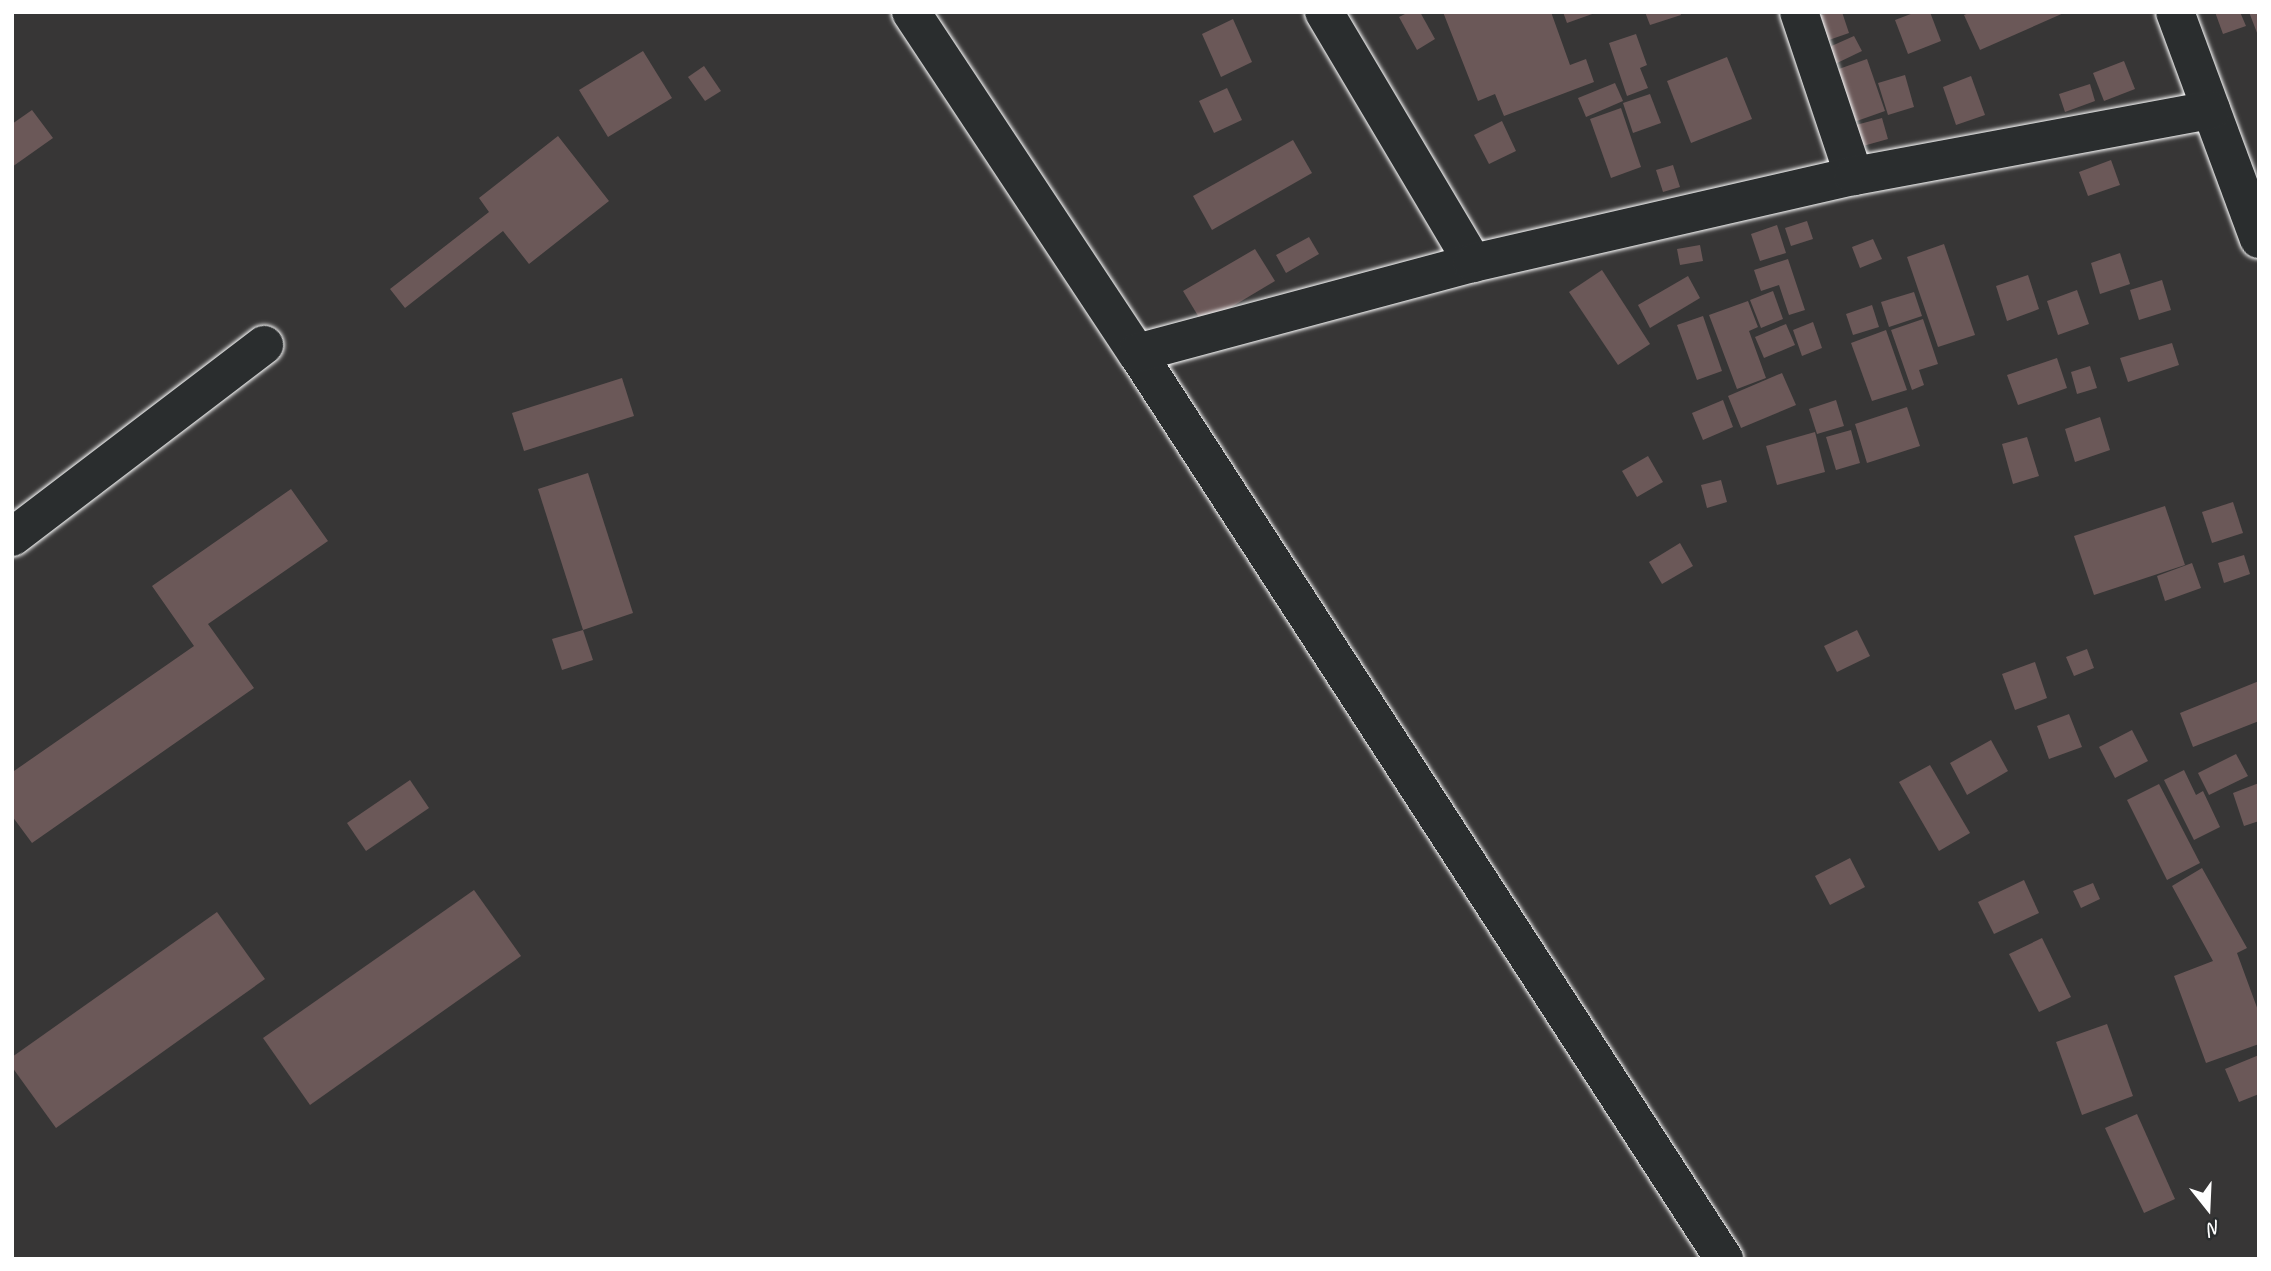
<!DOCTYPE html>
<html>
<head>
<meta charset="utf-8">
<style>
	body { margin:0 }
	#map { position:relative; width:2271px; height:1271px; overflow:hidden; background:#373636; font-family:Caveat,sans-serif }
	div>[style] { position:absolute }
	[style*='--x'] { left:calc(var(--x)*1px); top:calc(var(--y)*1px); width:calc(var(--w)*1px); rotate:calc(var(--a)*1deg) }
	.building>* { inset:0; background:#6b5858 }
	.roads { filter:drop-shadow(0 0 2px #fff) drop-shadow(0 0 2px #fff) }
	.minor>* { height:38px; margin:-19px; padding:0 19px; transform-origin:19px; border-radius:19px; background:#2a2d2e }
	span { translate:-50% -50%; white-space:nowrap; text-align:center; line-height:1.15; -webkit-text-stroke:5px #2a2d2e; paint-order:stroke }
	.frame { position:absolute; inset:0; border:14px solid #fff; pointer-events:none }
	.north { position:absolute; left:2173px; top:1173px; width:70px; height:70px; -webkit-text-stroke:5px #2a2d2e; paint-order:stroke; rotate:162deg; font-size:19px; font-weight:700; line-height:28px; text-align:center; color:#fff }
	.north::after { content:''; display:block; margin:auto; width:24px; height:32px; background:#fff; clip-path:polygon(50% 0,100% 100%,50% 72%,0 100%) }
</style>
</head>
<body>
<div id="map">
	<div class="building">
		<i style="clip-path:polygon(1409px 12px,1420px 12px,1435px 39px,1417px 50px,1399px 17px)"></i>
		<i style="clip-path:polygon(1443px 12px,1551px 12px,1570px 65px,1586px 59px,1594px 82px,1504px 116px,1495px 94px,1478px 101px)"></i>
		<i style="clip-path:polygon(1563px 12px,1595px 12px,1595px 13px,1567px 23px)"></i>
		<i style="clip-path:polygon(1645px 12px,1680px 12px,1681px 15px,1650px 25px)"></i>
		<i style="clip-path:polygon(1830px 12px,1842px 12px,1849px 33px,1826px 41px,1819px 16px)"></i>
		<i style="clip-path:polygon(1916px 12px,1930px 12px,1941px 41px,1908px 54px,1895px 20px)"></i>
		<i style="clip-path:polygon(1971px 12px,2066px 12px,1980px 50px,1964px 15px)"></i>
		<i style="clip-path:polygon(2215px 12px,2240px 12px,2246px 26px,2223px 34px)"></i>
		<i style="clip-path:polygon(2249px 12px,2259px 12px,2259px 38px)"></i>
		<i style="clip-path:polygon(1233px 19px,1252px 62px,1221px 77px,1202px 34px)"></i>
		<i style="clip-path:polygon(1636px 34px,1647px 65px,1640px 68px,1648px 88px,1627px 96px,1609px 43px)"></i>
		<i style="clip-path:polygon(1854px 36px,1862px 51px,1835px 64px,1827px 48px)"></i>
		<i style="clip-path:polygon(643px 51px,672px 98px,608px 137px,579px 90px)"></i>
		<i style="clip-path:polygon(1727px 57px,1752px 119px,1691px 143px,1667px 81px)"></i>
		<i style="clip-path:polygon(1867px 59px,1885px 111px,1854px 122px,1836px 70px)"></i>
		<i style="clip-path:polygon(2124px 61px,2135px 89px,2104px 101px,2093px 73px)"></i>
		<i style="clip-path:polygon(704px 66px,721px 91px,705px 101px,688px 77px)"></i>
		<i style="clip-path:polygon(1905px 75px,1914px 107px,1888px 115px,1878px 83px)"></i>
		<i style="clip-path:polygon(1971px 76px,1985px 115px,1956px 125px,1943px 87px)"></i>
		<i style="clip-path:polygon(1615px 83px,1623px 101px,1586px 117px,1578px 98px)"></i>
		<i style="clip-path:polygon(2090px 84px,2095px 101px,2065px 112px,2059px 94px)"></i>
		<i style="clip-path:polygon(1227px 88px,1242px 120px,1214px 133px,1199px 101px)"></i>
		<i style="clip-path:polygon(1650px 94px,1661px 123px,1633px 133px,1623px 103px)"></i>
		<i style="clip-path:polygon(1621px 108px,1641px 167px,1611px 178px,1590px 119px)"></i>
		<i style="clip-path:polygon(32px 110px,53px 138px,12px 167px,12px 124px)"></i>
		<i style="clip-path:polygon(1882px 118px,1888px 139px,1863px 146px,1856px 125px)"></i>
		<i style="clip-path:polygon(1502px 121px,1516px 151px,1489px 164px,1474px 135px)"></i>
		<i style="clip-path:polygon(558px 136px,609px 201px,529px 264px,503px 231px,405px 308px,390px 289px,489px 212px,479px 198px)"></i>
		<i style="clip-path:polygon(1293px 140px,1312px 173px,1212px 230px,1193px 196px)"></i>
		<i style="clip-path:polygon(2111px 160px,2120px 185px,2088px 196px,2079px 172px)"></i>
		<i style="clip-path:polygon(1673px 165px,1680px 187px,1663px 192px,1656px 170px)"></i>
		<i style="clip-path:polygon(1807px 221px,1813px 239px,1791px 246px,1785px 228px)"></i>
		<i style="clip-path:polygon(1777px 225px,1786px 253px,1760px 261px,1751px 234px)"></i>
		<i style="clip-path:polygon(1309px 237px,1319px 254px,1286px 273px,1276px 255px)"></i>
		<i style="clip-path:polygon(1873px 239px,1882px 259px,1860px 268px,1852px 247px)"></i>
		<i style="clip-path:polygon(1944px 244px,1975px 335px,1938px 347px,1907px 257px)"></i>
		<i style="clip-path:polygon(1700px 245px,1703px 261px,1680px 265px,1677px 249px)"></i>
		<i style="clip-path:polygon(1255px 249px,1275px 281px,1203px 324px,1183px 291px)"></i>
		<i style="clip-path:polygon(2120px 253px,2130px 284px,2100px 294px,2091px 263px)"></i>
		<i style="clip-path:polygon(1788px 259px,1805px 310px,1789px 315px,1779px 285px,1761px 291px,1754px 270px)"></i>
		<i style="clip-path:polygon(1602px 270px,1650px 344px,1618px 365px,1569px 292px)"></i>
		<i style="clip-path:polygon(2028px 275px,2039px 309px,2007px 321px,1996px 286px)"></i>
		<i style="clip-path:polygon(1688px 276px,1700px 298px,1650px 328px,1638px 305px)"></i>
		<i style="clip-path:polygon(2162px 280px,2171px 310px,2139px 320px,2130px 290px)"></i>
		<i style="clip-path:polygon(2077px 290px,2089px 324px,2058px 335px,2047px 301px)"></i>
		<i style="clip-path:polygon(1773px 291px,1783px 319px,1761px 328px,1750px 300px)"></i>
		<i style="clip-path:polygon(1914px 292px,1922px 316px,1889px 327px,1881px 302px)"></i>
		<i style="clip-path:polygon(1748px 301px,1758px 327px,1749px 331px,1766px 378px,1737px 389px,1709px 315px)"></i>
		<i style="clip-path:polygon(1872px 305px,1879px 327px,1853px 335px,1846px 314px)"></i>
		<i style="clip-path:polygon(1703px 316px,1722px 371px,1697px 380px,1677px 325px)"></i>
		<i style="clip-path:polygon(1923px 319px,1938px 364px,1919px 370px,1924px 385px,1912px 390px,1891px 330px)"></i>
		<i style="clip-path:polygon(1813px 322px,1822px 348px,1802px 356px,1793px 330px)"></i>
		<i style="clip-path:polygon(1786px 324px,1795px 345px,1764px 358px,1755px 337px)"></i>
		<i style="clip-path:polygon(1886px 330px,1907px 390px,1872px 401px,1851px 343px)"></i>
		<i style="clip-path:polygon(2172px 343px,2179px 365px,2128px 382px,2120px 358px)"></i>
		<i style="clip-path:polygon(2057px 358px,2067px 388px,2018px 405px,2007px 375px)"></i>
		<i style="clip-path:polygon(2090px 366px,2097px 388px,2077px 394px,2071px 372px)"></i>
		<i style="clip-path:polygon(1782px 373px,1796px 405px,1741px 428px,1728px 396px)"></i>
		<i style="clip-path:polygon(622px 378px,634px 416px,524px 451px,512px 413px)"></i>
		<i style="clip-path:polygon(1723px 400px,1733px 427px,1703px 440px,1692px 413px)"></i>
		<i style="clip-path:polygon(1836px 400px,1844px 426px,1817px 434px,1809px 409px)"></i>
		<i style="clip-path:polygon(1907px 407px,1920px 446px,1867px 463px,1855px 424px)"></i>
		<i style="clip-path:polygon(2100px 417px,2110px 450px,2075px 462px,2065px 429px)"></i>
		<i style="clip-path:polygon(1851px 430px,1860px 463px,1836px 470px,1826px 437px)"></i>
		<i style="clip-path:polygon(1815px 432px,1825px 472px,1777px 485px,1766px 446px)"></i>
		<i style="clip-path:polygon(2027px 437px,2039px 476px,2013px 484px,2002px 444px)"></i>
		<i style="clip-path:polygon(1648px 456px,1663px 482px,1637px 497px,1622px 471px)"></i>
		<i style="clip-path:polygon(588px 473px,633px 613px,583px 630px,538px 489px)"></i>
		<i style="clip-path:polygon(1721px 480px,1727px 502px,1707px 508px,1701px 485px)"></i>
		<i style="clip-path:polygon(291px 489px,328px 541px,208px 624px,254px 688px,32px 843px,12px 816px,12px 768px,14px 771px,194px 646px,152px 586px)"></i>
		<i style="clip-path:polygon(2233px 502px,2243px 533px,2212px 543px,2202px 512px)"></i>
		<i style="clip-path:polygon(2165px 506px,2185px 565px,2094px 595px,2074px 536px)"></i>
		<i style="clip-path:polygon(1680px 543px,1693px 566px,1662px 584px,1649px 562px)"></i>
		<i style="clip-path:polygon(2244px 555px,2250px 574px,2224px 583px,2218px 563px)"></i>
		<i style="clip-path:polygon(2192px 563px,2201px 588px,2165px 601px,2157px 576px)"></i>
		<i style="clip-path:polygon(583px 630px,593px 660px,562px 670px,552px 639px)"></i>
		<i style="clip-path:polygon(1857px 630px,1870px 656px,1837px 672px,1824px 646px)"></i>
		<i style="clip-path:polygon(2087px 649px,2094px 668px,2074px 676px,2066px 657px)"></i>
		<i style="clip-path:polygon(2035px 662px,2047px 698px,2015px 710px,2002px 674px)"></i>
		<i style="clip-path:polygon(2259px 681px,2259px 721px,2193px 747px,2180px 713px)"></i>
		<i style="clip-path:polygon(2069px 714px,2082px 747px,2049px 759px,2037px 726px)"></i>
		<i style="clip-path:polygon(2132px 730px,2148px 761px,2115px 778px,2099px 747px)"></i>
		<i style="clip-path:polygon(1991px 740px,2008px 771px,1967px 795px,1950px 763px)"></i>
		<i style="clip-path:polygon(2236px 754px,2248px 776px,2209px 795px,2198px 773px)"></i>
		<i style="clip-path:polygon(1930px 765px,1970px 833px,1939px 851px,1899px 782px)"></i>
		<i style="clip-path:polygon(2184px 770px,2196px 795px,2203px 791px,2220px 827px,2194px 840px,2164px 780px)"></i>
		<i style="clip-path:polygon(410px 780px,429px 808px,366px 851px,347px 823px)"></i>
		<i style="clip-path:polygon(2259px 783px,2259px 821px,2244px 826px,2233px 793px)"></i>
		<i style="clip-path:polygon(2159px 784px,2200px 863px,2167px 880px,2127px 800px)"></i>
		<i style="clip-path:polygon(1850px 858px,1865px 887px,1830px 905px,1815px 876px)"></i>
		<i style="clip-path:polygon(2202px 868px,2247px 948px,2237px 953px,2259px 1013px,2259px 1044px,2206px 1063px,2174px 976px,2213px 961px,2172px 886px)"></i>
		<i style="clip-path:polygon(2024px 880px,2039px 913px,1994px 934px,1978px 902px)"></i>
		<i style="clip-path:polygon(2093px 883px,2100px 899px,2081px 908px,2073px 891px)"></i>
		<i style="clip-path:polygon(474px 890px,521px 956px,310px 1105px,263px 1038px)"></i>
		<i style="clip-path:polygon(217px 912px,265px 979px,56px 1128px,12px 1067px,12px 1057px)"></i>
		<i style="clip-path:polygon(2042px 938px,2071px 997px,2039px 1012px,2009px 954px)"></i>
		<i style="clip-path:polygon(2107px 1024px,2133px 1096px,2082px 1115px,2056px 1042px)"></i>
		<i style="clip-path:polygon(2259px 1055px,2259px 1094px,2239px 1102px,2225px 1069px)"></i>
		<i style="clip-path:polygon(2137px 1114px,2175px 1199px,2144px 1213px,2105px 1128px)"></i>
	</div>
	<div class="roads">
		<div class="minor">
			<i style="--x:911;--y:12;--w:409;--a:56.5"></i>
			<i style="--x:1137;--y:353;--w:1080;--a:57.06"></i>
			<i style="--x:1324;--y:12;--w:292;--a:59.3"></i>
			<i style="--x:1799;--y:12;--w:173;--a:71.5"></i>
			<i style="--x:2175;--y:12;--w:242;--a:69.7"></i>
			<i style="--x:1137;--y:353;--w:348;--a:-15"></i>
			<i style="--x:1473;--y:263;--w:391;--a:-12.9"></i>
			<i style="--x:1854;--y:176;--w:363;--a:-10.5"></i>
			<i style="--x:12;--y:537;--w:317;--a:-37.3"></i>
		</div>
	</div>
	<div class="frame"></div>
	<div class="north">N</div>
</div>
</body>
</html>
